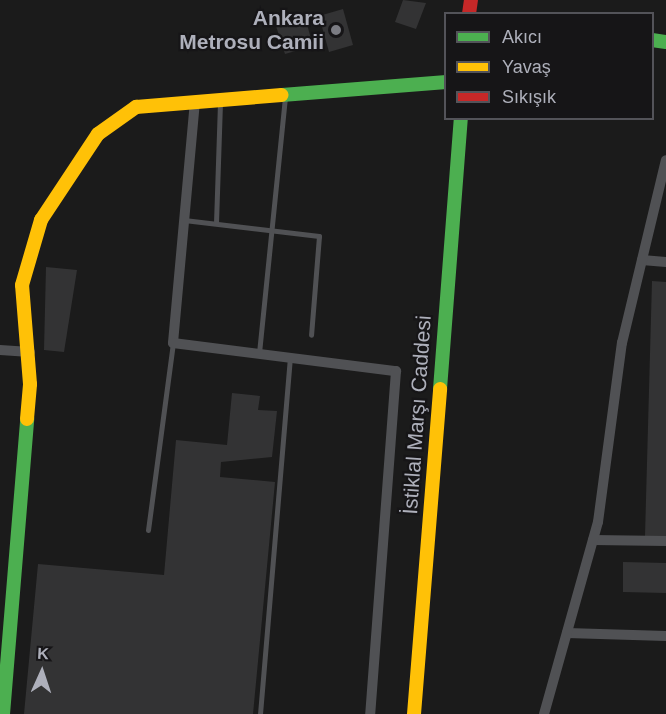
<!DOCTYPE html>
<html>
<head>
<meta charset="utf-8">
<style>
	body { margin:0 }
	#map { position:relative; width:666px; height:714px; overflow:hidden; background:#1b1b1b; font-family:Arial,sans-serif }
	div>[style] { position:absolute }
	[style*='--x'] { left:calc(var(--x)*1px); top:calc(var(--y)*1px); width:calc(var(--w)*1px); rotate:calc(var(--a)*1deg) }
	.building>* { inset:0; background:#333334 }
	.lane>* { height:5px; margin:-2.5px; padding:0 2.5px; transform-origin:2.5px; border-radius:2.5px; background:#505154 }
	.street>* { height:10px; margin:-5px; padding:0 5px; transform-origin:5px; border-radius:5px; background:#505154 }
	.fast>* { height:14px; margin:-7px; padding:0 7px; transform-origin:7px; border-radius:7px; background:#4caf50 }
	.slow>* { height:14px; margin:-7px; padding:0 7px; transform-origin:7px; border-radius:7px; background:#ffc107 }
	.jam>* { height:14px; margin:-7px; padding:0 7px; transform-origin:7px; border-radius:7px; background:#c62828 }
	.dots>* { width:16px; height:16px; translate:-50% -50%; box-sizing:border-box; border:3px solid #161517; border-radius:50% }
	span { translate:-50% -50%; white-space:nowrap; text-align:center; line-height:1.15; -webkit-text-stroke:4.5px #161517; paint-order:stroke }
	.poi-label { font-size:21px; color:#aeb0bb; font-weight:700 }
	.right { translate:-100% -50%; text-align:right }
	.street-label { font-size:21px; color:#aeb0bb }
	.legend { position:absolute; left:444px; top:12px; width:210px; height:108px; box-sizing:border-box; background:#161517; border:2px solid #535359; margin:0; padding:8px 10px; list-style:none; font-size:18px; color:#aeb0bb }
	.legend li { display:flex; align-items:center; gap:12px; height:30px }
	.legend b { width:30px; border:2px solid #535359 }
	.north { position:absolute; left:12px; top:642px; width:60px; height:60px; -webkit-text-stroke:4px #161517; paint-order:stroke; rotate:3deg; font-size:16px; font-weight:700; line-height:24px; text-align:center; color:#aeb0bb }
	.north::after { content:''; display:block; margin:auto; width:21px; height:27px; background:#aeb0bb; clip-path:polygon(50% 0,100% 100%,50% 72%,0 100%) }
</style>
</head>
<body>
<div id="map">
	<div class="building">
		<i style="clip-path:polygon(403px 0,426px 3px,416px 29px,395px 22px)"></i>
		<i style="clip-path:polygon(343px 9px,353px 45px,329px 52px,319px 16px)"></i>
		<i style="clip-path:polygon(305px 17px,313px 46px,285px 54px,276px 26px)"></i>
		<i style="clip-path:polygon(46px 267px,77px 270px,64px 352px,44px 350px)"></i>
		<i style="clip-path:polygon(652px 281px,666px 282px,666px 537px,645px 536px)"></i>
		<i style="clip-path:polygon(232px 393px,260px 396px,258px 410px,277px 411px,272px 457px,221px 462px,220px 477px,275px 482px,253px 714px,24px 714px,38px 564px,164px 575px,176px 440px,227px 445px)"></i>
		<i style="clip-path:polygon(623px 562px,666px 563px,666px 593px,623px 592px)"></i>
	</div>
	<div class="lane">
		<i style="--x:184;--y:220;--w:136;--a:6.8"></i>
		<i style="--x:319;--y:236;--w:99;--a:94.6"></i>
		<i style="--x:216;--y:223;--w:121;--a:-88.1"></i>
		<i style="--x:259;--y:353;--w:256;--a:-84.2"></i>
		<i style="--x:148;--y:530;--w:189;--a:-82.4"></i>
		<i style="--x:260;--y:714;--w:357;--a:-85.2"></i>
	</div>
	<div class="street">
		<i style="--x:195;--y:101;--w:243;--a:95.2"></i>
		<i style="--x:173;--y:343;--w:225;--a:7.2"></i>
		<i style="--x:396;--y:371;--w:344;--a:94.3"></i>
		<i style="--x:642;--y:260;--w:24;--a:5"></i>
		<i style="--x:0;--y:350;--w:30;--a:4"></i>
		<i style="--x:593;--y:540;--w:73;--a:0.8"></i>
		<i style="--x:567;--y:633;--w:99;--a:1.7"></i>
		<i style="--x:544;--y:714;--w:199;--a:-74.3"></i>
		<i style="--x:598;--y:522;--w:181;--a:-82.4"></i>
		<i style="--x:622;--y:343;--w:188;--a:-76.5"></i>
	</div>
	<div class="fast">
		<i style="--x:652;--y:40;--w:14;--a:8"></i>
		<i style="--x:282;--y:95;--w:165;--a:-4.5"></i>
		<i style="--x:440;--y:389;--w:272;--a:-85.6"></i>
		<i style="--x:3;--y:714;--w:296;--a:-85.3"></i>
	</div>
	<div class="slow">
		<i style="--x:27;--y:419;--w:35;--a:-85"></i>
		<i style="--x:30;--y:384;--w:99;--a:-94.6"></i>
		<i style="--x:22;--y:285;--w:68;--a:-73.7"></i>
		<i style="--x:41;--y:220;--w:103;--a:-56.5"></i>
		<i style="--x:98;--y:134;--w:47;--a:-35.4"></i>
		<i style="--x:136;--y:107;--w:146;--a:-4.7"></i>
		<i style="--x:414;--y:714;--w:326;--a:-85.4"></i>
	</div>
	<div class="jam">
		<i style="--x:469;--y:14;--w:14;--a:-82"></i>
	</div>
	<div class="dots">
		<i style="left:336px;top:30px;background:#7b7c83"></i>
	</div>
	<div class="poi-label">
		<span class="right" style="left:324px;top:30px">Ankara<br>Metrosu Camii</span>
	</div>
	<div class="street-label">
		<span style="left:417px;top:415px;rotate:-86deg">İstiklal Marşı Caddesi</span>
	</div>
	<ul class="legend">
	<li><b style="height:8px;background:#4caf50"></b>Akıcı</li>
	<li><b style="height:8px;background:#ffc107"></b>Yavaş</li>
	<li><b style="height:8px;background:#c62828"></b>Sıkışık</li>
	</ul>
	<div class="north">K</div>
</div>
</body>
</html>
